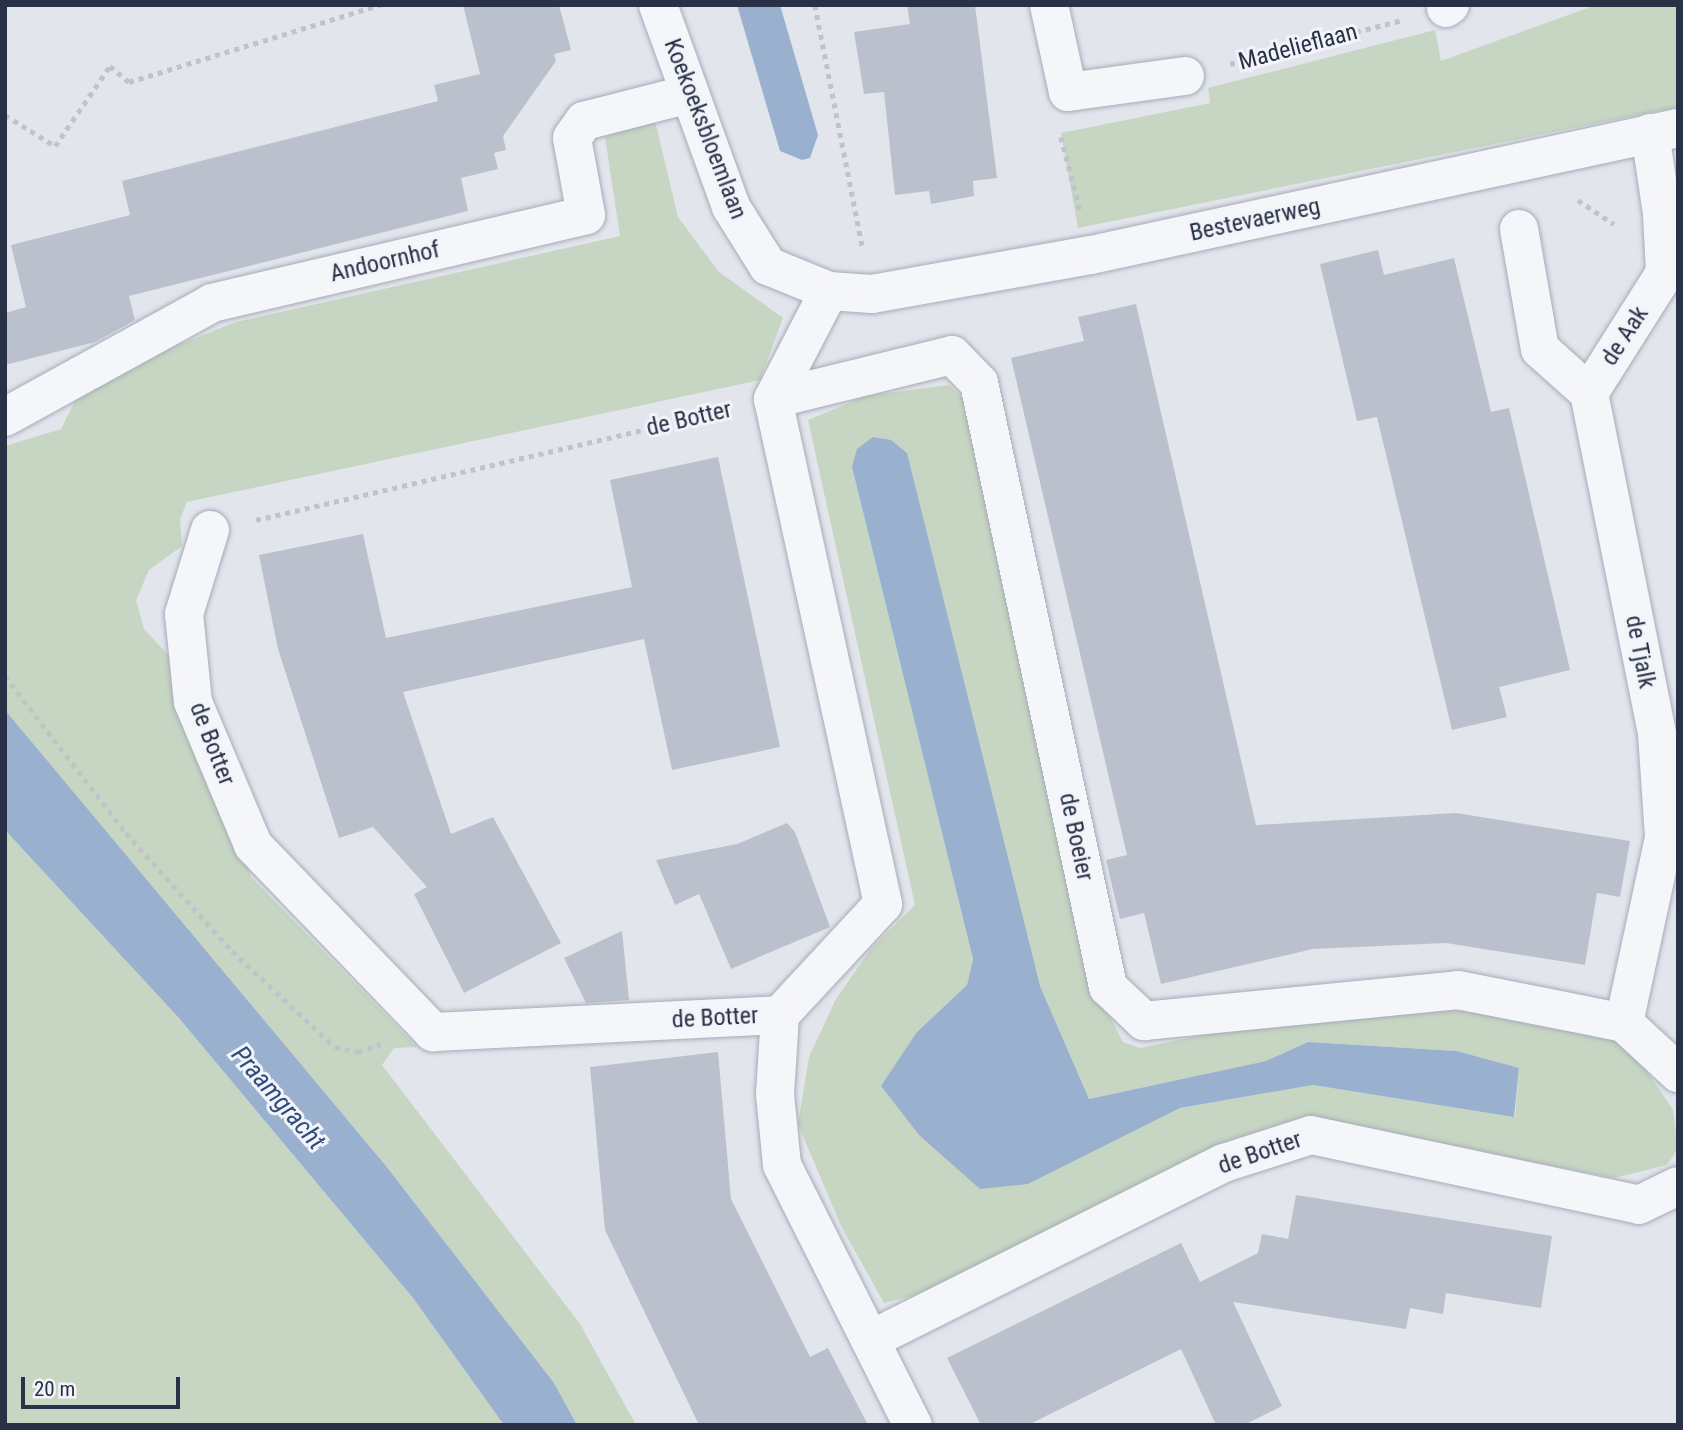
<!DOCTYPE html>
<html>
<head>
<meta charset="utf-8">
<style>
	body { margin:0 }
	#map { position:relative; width:1683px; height:1430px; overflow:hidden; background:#e2e5ec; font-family:"Roboto Condensed",sans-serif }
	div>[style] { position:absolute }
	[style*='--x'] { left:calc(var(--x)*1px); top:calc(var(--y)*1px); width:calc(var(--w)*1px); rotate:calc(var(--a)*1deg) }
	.green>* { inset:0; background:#c6d6c2 }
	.water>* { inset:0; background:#9ab0cf }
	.building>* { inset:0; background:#bbc1cc }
	.path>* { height:4.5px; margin-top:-2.25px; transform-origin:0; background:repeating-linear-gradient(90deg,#c0c3ca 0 5px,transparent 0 10px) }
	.roads { filter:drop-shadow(0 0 2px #a6abb7) drop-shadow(0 0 2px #a6abb7) }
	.minor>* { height:38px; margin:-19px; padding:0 19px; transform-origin:19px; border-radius:19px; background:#f5f6f9 }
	span { translate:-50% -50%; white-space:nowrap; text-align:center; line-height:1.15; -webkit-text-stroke:6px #f2f4f9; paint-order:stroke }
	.street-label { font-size:24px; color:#283146 }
	.water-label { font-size:26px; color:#2e4c7e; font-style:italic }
	.frame { position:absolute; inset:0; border:7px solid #283146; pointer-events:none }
	.scale { position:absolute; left:21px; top:1377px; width:159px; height:32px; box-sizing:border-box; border:4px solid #283146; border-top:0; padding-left:9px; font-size:21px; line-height:24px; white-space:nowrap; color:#283146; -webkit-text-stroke:5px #f2f4f9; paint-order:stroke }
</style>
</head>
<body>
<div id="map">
	<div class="green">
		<i style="clip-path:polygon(1596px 5px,1678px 5px,1678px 107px,1078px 228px,1061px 133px,1210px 103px,1208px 88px,1435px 30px,1441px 61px)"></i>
		<i style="clip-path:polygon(654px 117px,678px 217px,719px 272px,783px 318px,760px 380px,187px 502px,180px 519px,182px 546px,149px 570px,136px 600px,144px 629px,172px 659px,203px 670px,251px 877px,417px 1047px,394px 1048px,382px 1065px,580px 1324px,636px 1425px,577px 1425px,554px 1383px,386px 1166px,5px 710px,5px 446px,61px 429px,76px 399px,173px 347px,236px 322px,620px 236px,605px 137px)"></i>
		<i style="clip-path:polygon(evenodd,949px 385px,971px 405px,1096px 989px,1123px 1042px,1140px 1048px,1207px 1034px,1414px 1003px,1595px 1033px,1630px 1046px,1673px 1110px,1678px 1148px,1667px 1165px,1614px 1178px,1325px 1122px,1236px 1138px,948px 1287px,884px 1303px,841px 1226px,798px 1124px,809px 1057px,836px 999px,870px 950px,915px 905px,808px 420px,866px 396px,949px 385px,852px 467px,1040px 986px,1089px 1099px,1266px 1061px,1308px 1042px,1457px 1051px,1519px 1068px,1515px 1117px,1313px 1085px,1180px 1108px,1028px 1184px,917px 1032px,967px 985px,973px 959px,852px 467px)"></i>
		<i style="clip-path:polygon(5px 830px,178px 1017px,413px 1298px,504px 1425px,5px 1425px)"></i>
	</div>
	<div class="water">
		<i style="clip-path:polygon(737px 5px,780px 5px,818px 135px,810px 158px,802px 160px,780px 151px)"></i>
		<i style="clip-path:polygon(873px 437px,891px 440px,907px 453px,1040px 986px,1089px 1099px,1266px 1061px,1308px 1042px,1457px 1051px,1519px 1068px,1514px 1117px,1313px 1085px,1180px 1108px,1028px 1184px,980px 1189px,919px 1135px,881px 1086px,917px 1032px,967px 985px,973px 959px,852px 467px,857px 449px)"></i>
		<i style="clip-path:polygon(5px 710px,386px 1166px,554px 1383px,577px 1425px,504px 1425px,413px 1298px,178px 1017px,5px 830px)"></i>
	</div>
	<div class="building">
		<i style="clip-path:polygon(463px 5px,559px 5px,571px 50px,554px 54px,556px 61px,503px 136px,506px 150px,494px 153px,498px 169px,461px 178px,468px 211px,129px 296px,135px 320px,95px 342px,5px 365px,5px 313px,26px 307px,11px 245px,130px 215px,122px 181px,438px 101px,434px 85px,480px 74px)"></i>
		<i style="clip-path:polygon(907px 5px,975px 5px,997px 178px,973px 181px,974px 196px,931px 204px,929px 191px,895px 195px,884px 92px,864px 94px,854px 32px,910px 24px)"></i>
		<i style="clip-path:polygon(1378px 250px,1384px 275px,1454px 258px,1491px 412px,1509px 408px,1570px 670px,1499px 687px,1507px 717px,1452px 730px,1377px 417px,1357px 421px,1320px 264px)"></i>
		<i style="clip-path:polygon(1136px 304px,1256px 825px,1456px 813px,1630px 841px,1620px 897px,1597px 893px,1585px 965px,1446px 943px,1313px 949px,1161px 984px,1144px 913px,1120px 919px,1106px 860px,1127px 855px,1011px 358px,1084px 341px,1078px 317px)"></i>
		<i style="clip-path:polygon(718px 457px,780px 747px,672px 770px,644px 639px,403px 692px,451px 834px,493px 817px,561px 943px,464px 993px,414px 894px,427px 887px,373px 827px,339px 838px,278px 649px,259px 555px,363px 534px,386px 638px,632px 587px,610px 480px)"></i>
		<i style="clip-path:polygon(787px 823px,795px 832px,830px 927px,731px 969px,699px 894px,675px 905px,656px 860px,737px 844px)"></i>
		<i style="clip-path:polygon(622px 931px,629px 1000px,586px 1003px,564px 958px)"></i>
		<i style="clip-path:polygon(718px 1052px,731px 1199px,810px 1357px,828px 1348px,868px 1425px,699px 1425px,605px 1230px,590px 1067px)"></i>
		<i style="clip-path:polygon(1296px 1195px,1552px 1236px,1541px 1308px,1446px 1293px,1443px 1314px,1410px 1308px,1406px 1329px,1233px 1302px,1282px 1406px,1244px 1425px,1216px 1425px,1181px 1349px,1028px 1425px,981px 1425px,947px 1358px,1181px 1243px,1200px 1282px,1258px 1253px,1262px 1234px,1288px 1239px)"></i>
	</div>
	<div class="path">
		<i style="--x:815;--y:5;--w:245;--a:78.9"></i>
		<i style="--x:1230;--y:64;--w:178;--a:-14.3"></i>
		<i style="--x:5;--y:115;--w:59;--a:31.8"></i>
		<i style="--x:55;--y:146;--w:97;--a:-55.5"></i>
		<i style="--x:110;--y:66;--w:25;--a:40"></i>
		<i style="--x:129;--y:82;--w:263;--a:-17.1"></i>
		<i style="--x:1061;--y:137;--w:75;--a:75.4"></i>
		<i style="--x:1578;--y:200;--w:43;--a:33.7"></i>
		<i style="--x:256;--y:520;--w:485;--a:-13.1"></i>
		<i style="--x:5;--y:676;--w:198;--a:52.4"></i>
		<i style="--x:126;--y:833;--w:159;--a:48.1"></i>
		<i style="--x:232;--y:951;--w:141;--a:43"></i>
		<i style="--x:335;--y:1047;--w:24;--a:12"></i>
		<i style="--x:358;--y:1052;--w:24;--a:-19"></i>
	</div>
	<div class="roads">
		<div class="minor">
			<i style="--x:658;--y:5;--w:215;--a:70.1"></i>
			<i style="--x:731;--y:207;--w:70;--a:57.9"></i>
			<i style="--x:768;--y:266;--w:66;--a:22.3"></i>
			<i style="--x:829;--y:291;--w:43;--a:4"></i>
			<i style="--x:872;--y:294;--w:222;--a:-10.1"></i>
			<i style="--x:1091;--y:255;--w:601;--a:-12.21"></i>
			<i style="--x:1049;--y:5;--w:89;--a:77.7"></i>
			<i style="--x:1068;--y:92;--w:118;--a:-7.8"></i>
			<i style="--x:1446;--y:8;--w:5;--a:-37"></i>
			<i style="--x:1650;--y:133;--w:81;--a:81.5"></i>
			<i style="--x:1519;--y:229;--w:122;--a:80.1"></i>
			<i style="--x:1540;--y:349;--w:66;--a:41.9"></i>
			<i style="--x:1589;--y:393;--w:348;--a:78.7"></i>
			<i style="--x:1657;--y:734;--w:104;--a:86.1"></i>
			<i style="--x:1664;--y:838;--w:189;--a:102.2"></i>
			<i style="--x:1624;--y:1023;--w:74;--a:42.8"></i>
			<i style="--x:829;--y:291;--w:122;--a:117.4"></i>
			<i style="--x:773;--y:399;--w:517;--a:77.71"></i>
			<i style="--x:883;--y:904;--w:151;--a:132.9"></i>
			<i style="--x:780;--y:1015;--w:79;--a:93.6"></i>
			<i style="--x:775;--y:1094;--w:71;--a:84.4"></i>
			<i style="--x:782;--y:1165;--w:291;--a:63.3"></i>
			<i style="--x:1589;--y:393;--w:142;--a:-57.7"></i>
			<i style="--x:1665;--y:273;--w:60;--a:-92.9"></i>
			<i style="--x:1662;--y:213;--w:16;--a:-11"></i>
			<i style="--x:773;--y:399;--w:184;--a:-13.8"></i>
			<i style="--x:952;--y:355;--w:39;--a:46"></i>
			<i style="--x:979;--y:383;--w:618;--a:77.94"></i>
			<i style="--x:1108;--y:987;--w:50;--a:43.4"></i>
			<i style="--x:1144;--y:1021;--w:316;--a:-5.6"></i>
			<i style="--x:1458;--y:990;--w:169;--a:11.2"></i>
			<i style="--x:5;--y:417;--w:236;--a:-28.8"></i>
			<i style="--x:212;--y:303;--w:384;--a:-13.2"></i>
			<i style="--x:586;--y:215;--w:78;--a:-100.3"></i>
			<i style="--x:572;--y:138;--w:21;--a:-55"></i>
			<i style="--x:584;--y:121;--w:108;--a:-14.4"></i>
			<i style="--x:210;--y:530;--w:88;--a:107.2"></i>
			<i style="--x:184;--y:614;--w:88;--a:84.2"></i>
			<i style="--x:193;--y:702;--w:155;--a:67.2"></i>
			<i style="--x:253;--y:845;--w:260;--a:46.1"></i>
			<i style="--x:433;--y:1032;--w:347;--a:-2.8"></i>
			<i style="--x:870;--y:1340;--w:396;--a:-26.6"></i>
			<i style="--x:1224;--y:1163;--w:91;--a:-17.8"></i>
			<i style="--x:1311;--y:1135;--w:335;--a:12"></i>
			<i style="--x:1639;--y:1205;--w:43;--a:-26"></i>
		</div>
	</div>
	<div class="street-label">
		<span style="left:1298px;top:47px;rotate:-15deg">Madelieflaan</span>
		<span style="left:705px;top:129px;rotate:69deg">Koekoeksbloemlaan</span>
		<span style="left:1255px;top:220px;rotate:-12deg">Bestevaerweg</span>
		<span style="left:385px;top:262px;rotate:-13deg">Andoornhof</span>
		<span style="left:1625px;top:336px;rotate:-57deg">de Aak</span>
		<span style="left:689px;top:419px;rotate:-13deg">de Botter</span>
		<span style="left:1640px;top:652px;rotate:79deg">de Tjalk</span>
		<span style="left:212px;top:744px;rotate:69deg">de Botter</span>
		<span style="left:1076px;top:837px;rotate:78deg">de Boeier</span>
		<span style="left:715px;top:1018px;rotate:-3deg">de Botter</span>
		<span style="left:1260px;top:1153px;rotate:-19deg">de Botter</span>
	</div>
	<div class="water-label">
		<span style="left:278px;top:1098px;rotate:49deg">Praamgracht</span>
	</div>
	<div class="frame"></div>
	<div class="scale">20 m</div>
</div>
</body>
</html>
